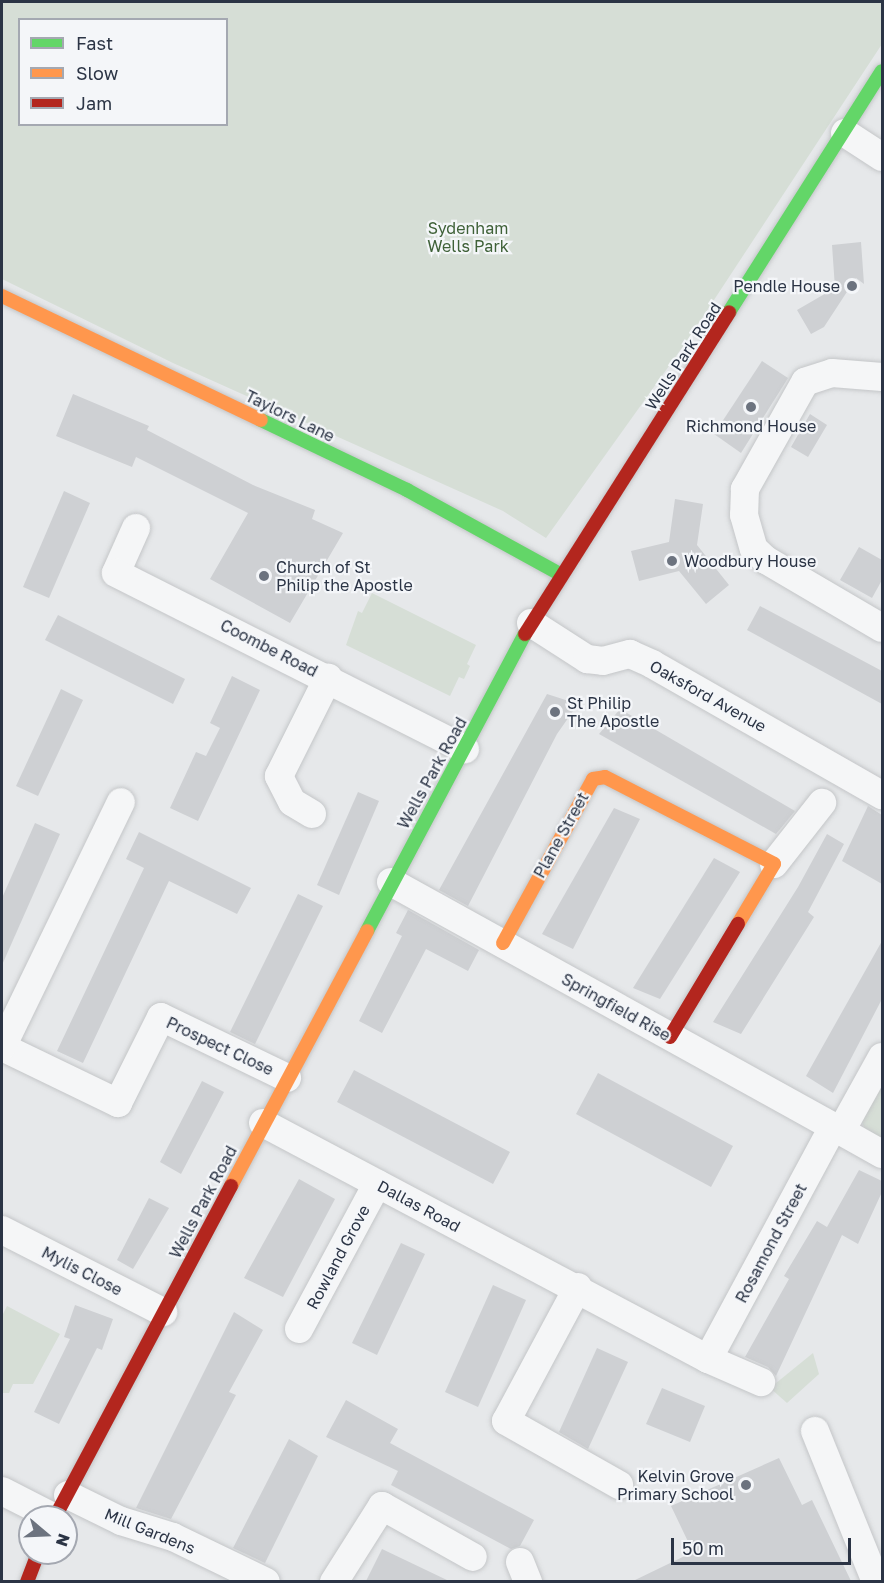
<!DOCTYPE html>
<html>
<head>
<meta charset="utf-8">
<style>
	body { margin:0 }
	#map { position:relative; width:884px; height:1583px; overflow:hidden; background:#e6e8ea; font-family:"Golos Text",sans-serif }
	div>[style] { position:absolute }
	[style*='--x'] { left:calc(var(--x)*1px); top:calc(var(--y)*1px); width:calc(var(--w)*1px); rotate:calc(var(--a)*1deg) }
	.green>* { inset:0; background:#d6ded6 }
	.building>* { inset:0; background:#ced0d3 }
	.roads { filter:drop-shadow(0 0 2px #c4c6c8) drop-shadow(0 0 2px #c4c6c8) }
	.street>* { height:28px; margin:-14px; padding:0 14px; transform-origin:14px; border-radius:14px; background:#f5f6f7 }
	.fast>* { height:14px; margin:-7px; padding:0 7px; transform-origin:7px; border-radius:7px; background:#63d668 }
	.slow>* { height:14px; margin:-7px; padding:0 7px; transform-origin:7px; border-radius:7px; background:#ff974d }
	.jam>* { height:14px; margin:-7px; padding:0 7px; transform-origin:7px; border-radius:7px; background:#b3261e }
	.dots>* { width:16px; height:16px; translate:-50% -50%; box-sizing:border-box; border:3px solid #f4f6f9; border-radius:50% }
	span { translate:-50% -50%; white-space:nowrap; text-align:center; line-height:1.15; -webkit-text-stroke:4.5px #f4f6f9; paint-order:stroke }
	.park-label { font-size:16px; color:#3f6138 }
	.poi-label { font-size:16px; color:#2b3445 }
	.right { translate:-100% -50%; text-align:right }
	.left { translate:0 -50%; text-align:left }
	.street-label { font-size:16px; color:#2b3445 }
	.frame { position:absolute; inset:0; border:3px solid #2b3445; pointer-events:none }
	.legend { position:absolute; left:18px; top:18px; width:210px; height:108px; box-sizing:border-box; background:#f4f6f9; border:2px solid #a4a8b1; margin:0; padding:8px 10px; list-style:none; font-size:18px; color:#2b3445 }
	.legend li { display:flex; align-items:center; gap:12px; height:30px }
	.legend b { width:30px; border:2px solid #a4a8b1 }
	.north { position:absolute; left:18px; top:1505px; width:60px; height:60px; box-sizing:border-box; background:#f4f6f9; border:2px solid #a4a8b1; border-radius:50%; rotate:109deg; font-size:16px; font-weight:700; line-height:24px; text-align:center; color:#2b3445 }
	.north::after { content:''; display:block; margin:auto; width:21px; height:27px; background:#6c737f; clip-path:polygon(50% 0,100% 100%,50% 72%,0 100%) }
	.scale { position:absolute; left:671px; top:1538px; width:180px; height:27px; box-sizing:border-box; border:3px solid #2b3445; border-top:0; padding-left:8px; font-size:18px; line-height:21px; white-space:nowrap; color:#2b3445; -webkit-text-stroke:4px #f4f6f9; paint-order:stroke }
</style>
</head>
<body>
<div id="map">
	<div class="green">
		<i style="clip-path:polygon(evenodd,2px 2px,882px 2px,882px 44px,689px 338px,546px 538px,503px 511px,173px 363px,2px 279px,2px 2px,20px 20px,226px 20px,226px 124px,20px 124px,20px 20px)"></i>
		<i style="clip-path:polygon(372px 593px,476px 645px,467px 664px,470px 666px,464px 679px,459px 677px,450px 696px,346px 645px,358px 611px,362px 613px)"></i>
		<i style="clip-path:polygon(882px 1078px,882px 1141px,865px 1130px,861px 1119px)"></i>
		<i style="clip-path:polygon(7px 1306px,60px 1334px,33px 1384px,13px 1384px,9px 1393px,2px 1393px,2px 1316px)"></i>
		<i style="clip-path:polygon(813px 1353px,819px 1374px,787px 1403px,770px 1388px)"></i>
	</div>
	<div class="building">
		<i style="clip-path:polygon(861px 242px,864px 284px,856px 278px,824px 327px,811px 334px,797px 310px,835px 288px,832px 245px)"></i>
		<i style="clip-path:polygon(762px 361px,788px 378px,741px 453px,714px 434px)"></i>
		<i style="clip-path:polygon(73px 394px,149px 426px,147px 430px,253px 485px,315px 510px,312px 519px,343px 533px,290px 623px,210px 579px,248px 513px,136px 457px,132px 467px,56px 436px)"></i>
		<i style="clip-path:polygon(810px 414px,827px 425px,808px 457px,791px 447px)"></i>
		<i style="clip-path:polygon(64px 491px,90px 503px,49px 598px,23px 587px)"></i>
		<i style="clip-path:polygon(675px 499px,703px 504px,697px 545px,729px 585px,706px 604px,679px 571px,639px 581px,631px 551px,669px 542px)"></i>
		<i style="clip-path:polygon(859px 547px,882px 560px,882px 580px,872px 598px,840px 580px)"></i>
		<i style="clip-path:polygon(760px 606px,882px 671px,882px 704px,747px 630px)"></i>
		<i style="clip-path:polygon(58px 615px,185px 679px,173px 704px,45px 640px)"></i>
		<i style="clip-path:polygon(232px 676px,260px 690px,198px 821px,170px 808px,196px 752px,206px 756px,220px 728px,210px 723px)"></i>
		<i style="clip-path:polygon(61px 689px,83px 700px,38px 796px,16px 786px)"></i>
		<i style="clip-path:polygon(547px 694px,578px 704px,557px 734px,468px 906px,439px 890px)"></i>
		<i style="clip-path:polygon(620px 709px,795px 811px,776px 834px,599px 734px)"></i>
		<i style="clip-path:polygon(358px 792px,379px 801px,339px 895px,317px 885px)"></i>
		<i style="clip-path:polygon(868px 806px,882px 815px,882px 884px,842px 861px)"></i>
		<i style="clip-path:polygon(614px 808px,640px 819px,573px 949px,542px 934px)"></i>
		<i style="clip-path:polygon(35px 823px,60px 834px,2px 965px,2px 898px)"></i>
		<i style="clip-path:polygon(139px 832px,251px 888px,237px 914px,169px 881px,83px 1063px,57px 1051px,144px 868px,126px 859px)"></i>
		<i style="clip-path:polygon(827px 834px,844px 844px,808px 912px,814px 917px,741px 1034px,713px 1022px,798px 887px)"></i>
		<i style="clip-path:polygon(714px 858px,740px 872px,660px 999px,633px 988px)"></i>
		<i style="clip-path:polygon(298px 894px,323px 906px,255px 1044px,230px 1032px)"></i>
		<i style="clip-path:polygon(408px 910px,479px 950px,468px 971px,426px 949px,382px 1033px,359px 1021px,402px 936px,396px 933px)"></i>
		<i style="clip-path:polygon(882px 941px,882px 999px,833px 1093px,806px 1076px)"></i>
		<i style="clip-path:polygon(354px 1070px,510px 1152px,493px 1184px,337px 1102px)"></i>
		<i style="clip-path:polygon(598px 1073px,733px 1146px,711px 1187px,576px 1114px)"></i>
		<i style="clip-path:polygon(202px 1081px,224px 1092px,181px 1174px,160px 1162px)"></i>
		<i style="clip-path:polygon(859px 1170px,882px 1181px,882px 1192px,858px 1244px,842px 1235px,776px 1376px,768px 1367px,745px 1357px,789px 1279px,784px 1276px,817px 1221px,827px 1227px)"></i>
		<i style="clip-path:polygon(299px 1179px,335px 1199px,283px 1297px,244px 1278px)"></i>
		<i style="clip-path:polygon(149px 1198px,169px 1208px,133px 1269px,117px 1260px)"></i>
		<i style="clip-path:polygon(401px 1243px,425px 1254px,377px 1355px,352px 1343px)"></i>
		<i style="clip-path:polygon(493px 1285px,526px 1300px,478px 1407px,445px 1392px)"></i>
		<i style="clip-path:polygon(75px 1305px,113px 1319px,102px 1350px,97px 1348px,59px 1424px,34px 1412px,70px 1339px,64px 1337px)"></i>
		<i style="clip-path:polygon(234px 1312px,263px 1330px,229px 1392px,236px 1395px,171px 1519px,136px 1508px)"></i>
		<i style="clip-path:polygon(597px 1348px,628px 1362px,588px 1449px,559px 1432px)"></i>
		<i style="clip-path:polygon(662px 1388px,705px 1406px,690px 1442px,646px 1424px)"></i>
		<i style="clip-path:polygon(346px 1400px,398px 1429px,390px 1443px,534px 1520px,520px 1546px,511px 1549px,391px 1485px,398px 1471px,326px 1437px)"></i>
		<i style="clip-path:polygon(289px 1439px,318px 1456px,265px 1563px,233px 1548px)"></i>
		<i style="clip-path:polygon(779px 1458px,802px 1505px,812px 1500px,851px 1581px,633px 1581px,693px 1552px,671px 1506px)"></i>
		<i style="clip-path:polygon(382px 1549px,449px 1581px,366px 1581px)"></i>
	</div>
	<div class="roads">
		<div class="street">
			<i style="--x:845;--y:133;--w:44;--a:33"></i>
			<i style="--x:882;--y:377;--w:50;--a:-175.4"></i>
			<i style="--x:832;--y:373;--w:28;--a:162"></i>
			<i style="--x:805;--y:382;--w:123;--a:119.3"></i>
			<i style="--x:745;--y:489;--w:26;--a:92"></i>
			<i style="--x:744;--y:515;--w:35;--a:74"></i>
			<i style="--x:754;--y:549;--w:16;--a:43"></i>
			<i style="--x:766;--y:560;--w:134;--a:30.4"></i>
			<i style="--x:136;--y:528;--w:49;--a:114"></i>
			<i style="--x:116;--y:573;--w:391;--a:26.8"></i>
			<i style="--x:531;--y:623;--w:67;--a:32.7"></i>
			<i style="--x:587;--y:659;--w:16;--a:7"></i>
			<i style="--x:603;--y:661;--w:28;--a:-15"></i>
			<i style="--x:630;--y:654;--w:24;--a:24"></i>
			<i style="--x:652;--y:664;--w:265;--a:29.7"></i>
			<i style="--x:312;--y:814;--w:23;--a:-149"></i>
			<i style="--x:292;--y:802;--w:29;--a:-117"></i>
			<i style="--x:279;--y:776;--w:110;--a:-63.4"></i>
			<i style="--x:774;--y:864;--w:78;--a:-51.8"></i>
			<i style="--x:391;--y:882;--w:514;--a:28.96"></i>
			<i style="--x:2;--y:1047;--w:129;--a:25.8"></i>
			<i style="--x:118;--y:1103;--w:96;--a:-63.4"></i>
			<i style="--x:161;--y:1017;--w:140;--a:25.8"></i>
			<i style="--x:2;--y:1047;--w:272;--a:-64.1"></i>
			<i style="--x:882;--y:1057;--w:85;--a:119"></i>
			<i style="--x:841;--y:1131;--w:47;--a:29.3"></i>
			<i style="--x:263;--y:1123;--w:504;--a:27.94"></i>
			<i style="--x:708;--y:1359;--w:58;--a:23.5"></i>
			<i style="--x:2;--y:1230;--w:181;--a:27"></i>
			<i style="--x:578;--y:1287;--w:152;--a:118.2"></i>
			<i style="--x:506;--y:1421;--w:130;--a:29.5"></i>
			<i style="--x:299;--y:1329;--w:165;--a:-61.7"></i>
			<i style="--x:708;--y:1359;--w:264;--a:-61.7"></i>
			<i style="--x:815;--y:1431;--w:163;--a:68"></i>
			<i style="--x:2;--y:1491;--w:57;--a:27"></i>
			<i style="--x:68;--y:1495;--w:59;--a:26.1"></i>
			<i style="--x:121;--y:1521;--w:54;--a:17.1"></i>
			<i style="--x:173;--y:1537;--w:103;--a:25.8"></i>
			<i style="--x:520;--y:1562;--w:22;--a:68"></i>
			<i style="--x:334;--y:1582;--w:90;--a:-57.7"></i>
			<i style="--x:382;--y:1506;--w:104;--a:29.3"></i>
		</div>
		<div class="fast">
			<i style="--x:729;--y:312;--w:285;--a:-57.6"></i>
			<i style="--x:261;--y:420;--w:162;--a:25.6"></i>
			<i style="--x:407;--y:490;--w:175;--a:28.8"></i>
			<i style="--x:367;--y:931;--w:336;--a:-62"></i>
		</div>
		<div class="slow">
			<i style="--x:2;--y:296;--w:287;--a:25.6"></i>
			<i style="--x:503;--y:943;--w:187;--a:-61.2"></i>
			<i style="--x:593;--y:779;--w:12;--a:-9"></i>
			<i style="--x:605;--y:777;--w:190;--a:27.2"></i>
			<i style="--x:774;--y:864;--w:70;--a:121"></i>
			<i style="--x:231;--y:1186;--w:289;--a:-61.9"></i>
		</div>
		<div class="jam">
			<i style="--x:525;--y:634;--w:381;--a:-57.6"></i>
			<i style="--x:670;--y:1037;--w:132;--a:-59"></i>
			<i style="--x:55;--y:1517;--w:375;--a:-62"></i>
			<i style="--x:27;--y:1582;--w:31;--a:-69"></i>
		</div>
	</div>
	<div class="dots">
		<i style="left:852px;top:286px;background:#6c737f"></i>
		<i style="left:751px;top:407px;background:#6c737f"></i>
		<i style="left:672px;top:561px;background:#6c737f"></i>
		<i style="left:264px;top:576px;background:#6c737f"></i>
		<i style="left:555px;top:712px;background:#6c737f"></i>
		<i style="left:746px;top:1485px;background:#6c737f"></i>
	</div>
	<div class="park-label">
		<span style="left:468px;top:237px">Sydenham<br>Wells Park</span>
	</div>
	<div class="poi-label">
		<span class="right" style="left:840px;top:286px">Pendle House</span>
		<span style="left:751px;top:426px">Richmond House</span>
		<span class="left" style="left:684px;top:561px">Woodbury House</span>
		<span class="left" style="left:276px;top:576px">Church of St<br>Philip the Apostle</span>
		<span class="left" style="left:567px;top:712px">St Philip<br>The Apostle</span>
		<span class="right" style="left:734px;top:1485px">Kelvin Grove<br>Primary School</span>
	</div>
	<div class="street-label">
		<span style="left:683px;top:356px;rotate:-57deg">Wells Park Road</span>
		<span style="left:290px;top:416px;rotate:26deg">Taylors Lane</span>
		<span style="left:269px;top:648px;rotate:27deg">Coombe Road</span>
		<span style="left:708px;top:696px;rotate:29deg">Oaksford Avenue</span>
		<span style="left:432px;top:773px;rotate:-61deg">Wells Park Road</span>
		<span style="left:561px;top:835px;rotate:-61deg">Plane Street</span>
		<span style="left:616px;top:1007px;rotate:29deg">Springfield Rise</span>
		<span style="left:220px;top:1046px;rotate:25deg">Prospect Close</span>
		<span style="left:203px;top:1202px;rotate:-62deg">Wells Park Road</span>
		<span style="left:419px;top:1206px;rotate:28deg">Dallas Road</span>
		<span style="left:771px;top:1243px;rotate:-62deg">Rosamond Street</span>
		<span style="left:338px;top:1257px;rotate:-62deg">Rowland Grove</span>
		<span style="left:82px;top:1271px;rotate:27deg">Mylis Close</span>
		<span style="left:150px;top:1531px;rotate:22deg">Mill Gardens</span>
	</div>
	<div class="frame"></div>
	<ul class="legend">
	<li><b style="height:8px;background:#63d668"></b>Fast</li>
	<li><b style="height:8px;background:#ff974d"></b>Slow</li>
	<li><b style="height:8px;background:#b3261e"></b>Jam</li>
	</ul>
	<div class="north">N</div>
	<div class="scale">50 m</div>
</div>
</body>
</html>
